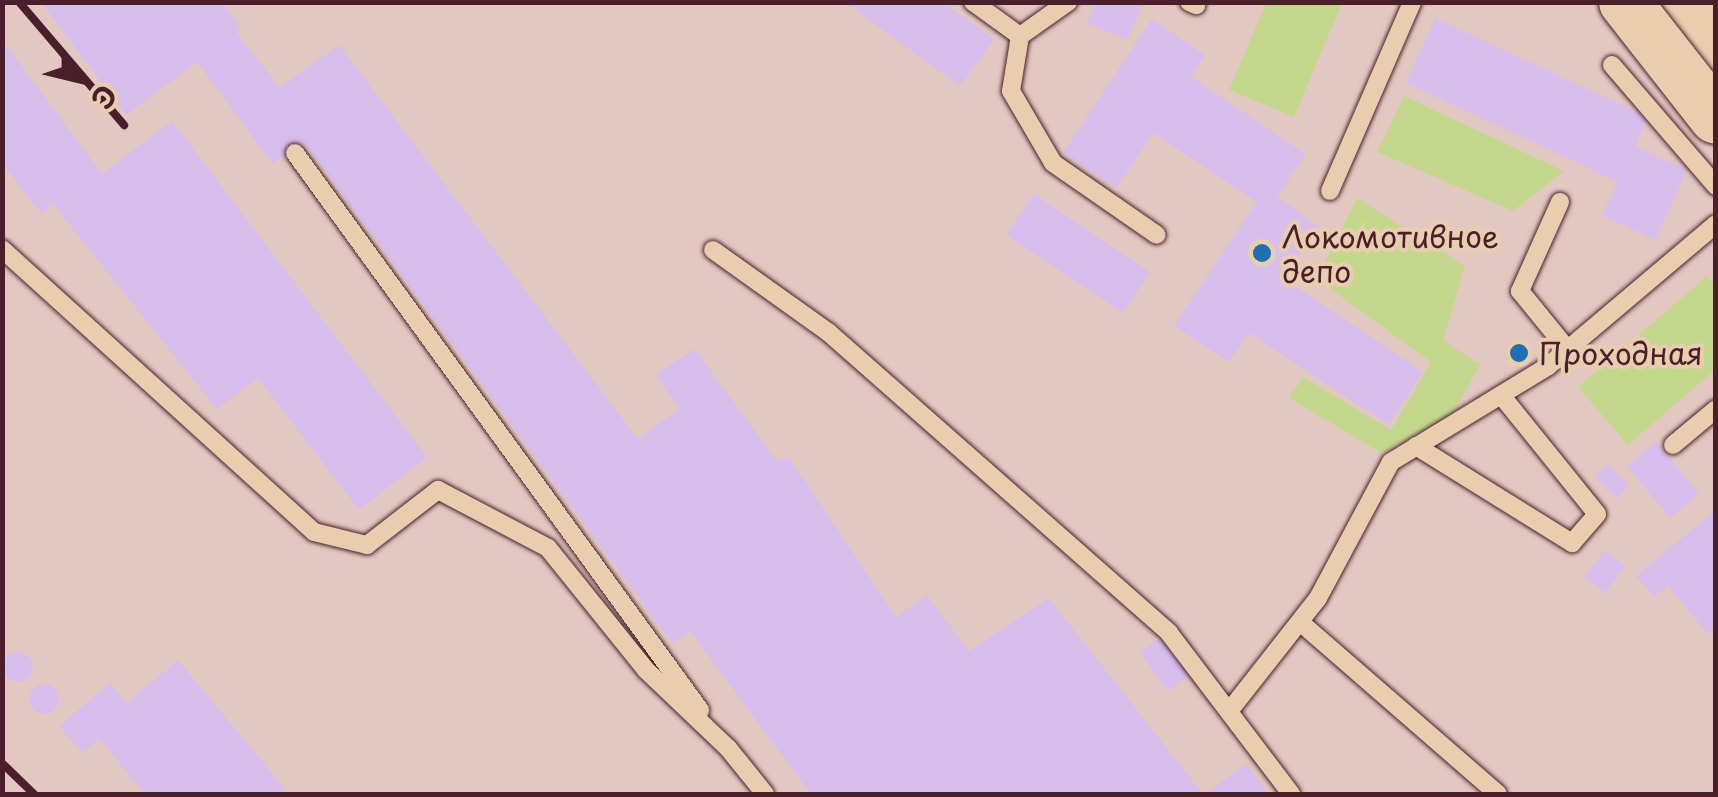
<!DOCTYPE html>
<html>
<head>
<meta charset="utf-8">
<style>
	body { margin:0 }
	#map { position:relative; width:1718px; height:797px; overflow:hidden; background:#e8cdaf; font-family:"Playpen Sans",sans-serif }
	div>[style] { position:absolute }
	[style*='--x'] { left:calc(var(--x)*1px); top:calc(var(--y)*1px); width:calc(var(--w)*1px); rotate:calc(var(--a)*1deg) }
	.built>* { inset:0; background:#e3c8c2 }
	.green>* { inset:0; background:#c4d88d }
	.building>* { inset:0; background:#d7beed }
	.round { border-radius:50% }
	.roads { filter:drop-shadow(0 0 2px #4a1f2b) drop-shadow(0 0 2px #4a1f2b) }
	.service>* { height:18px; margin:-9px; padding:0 9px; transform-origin:9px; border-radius:9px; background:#e8cdaf }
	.secondary>* { height:52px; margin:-26px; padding:0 26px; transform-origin:26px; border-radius:26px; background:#e8cdaf }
	.rail>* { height:8px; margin:-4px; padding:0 4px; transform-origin:4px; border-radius:4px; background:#4a1f2b }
	.dots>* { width:28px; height:28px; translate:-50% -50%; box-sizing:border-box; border:5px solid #e8cdaf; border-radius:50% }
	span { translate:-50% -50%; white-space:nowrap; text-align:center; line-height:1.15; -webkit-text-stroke:8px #e8cdaf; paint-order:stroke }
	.poi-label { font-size:30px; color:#4a1f2b }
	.left { translate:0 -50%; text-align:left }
	.frame { position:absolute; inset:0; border:5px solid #4a1f2b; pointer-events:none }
	.north { position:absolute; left:30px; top:30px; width:100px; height:100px; -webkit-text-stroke:8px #e8cdaf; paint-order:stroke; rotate:125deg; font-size:28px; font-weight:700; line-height:40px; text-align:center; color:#4a1f2b }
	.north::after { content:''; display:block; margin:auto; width:35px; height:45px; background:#4a1f2b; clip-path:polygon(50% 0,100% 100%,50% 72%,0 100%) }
</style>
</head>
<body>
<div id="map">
	<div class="built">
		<i style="clip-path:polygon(2px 3px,1602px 3px,1715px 148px,1715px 794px,3px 794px)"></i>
	</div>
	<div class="green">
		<i style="clip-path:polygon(1266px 3px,1342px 3px,1294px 117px,1229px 90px)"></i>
		<i style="clip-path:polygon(1404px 96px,1564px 171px,1513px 211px,1377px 152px)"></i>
		<i style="clip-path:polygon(1357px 198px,1465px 266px,1443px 340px,1480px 365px,1452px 415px,1381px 453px,1289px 398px,1303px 377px,1391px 430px,1431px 362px,1317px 279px)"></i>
		<i style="clip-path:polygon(1707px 276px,1715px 286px,1715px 370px,1628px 445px,1578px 387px)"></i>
	</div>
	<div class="building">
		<i style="clip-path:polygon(41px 2px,222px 2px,241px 28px,236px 32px,280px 87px,339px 45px,638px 439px,680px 408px,655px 375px,695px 349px,777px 461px,789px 457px,896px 617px,927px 595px,969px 651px,1049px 598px,1203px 794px,811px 794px,690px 631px,673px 644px,304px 142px,273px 164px,197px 62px,126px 115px)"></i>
		<i style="clip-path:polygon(844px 2px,943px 2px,994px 39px,960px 86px)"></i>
		<i style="clip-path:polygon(1096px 2px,1144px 2px,1127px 40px,1087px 23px)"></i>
		<i style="clip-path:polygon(1435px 18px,1648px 117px,1635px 146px,1687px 170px,1655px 240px,1602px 215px,1618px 182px,1406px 83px)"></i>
		<i style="clip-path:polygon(1152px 19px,1205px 55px,1191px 77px,1306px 154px,1277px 197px,1319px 226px,1284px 279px,1423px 372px,1389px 425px,1249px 333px,1229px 362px,1174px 326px,1257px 202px,1153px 133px,1117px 188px,1063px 153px)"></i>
		<i style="clip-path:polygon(2px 39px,102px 174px,172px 121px,427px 457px,359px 510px,258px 378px,217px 409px,53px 204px,41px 213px,2px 163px)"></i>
		<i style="clip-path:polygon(1034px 194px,1150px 272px,1123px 313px,1006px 235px)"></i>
		<i style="clip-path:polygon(1522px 337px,1534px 348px,1516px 368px,1504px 357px)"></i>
		<i style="clip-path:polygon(1656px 442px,1699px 494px,1670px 518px,1627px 466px)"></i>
		<i style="clip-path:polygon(1607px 464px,1629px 485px,1617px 498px,1595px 477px)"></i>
		<i style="clip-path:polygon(1716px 510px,1716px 627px,1708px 634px,1668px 586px,1654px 597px,1636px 576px)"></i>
		<i style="clip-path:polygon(1605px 550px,1625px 566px,1605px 593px,1584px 577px)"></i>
		<i style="clip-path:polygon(1164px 635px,1192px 674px,1167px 691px,1140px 652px)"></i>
		<i class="round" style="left:3px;top:652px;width:30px;height:30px"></i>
		<i style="clip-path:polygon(178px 660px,285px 789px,278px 794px,145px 794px,99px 739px,82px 753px,59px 726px,110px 683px,127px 703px)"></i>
		<i class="round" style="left:29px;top:684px;width:30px;height:30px"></i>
		<i style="clip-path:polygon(1246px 764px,1269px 794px,1205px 794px)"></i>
	</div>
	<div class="roads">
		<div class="service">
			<i style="--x:973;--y:2;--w:58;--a:35.9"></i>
			<i style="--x:1020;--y:36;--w:56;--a:99.3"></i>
			<i style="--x:1011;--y:91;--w:83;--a:59.7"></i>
			<i style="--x:1053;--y:163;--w:126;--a:34.7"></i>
			<i style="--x:1189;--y:2;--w:8;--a:23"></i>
			<i style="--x:1020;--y:36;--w:59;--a:-35.3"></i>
			<i style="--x:1612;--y:65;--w:160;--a:49.3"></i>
			<i style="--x:295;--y:153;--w:689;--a:53.98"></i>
			<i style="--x:1330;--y:191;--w:206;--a:-66.5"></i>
			<i style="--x:1560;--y:202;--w:98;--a:114.2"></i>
			<i style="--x:1520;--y:291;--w:76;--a:50.9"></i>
			<i style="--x:2;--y:249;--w:421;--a:42.2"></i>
			<i style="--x:314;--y:532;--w:55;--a:13.8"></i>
			<i style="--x:367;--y:545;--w:90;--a:-37.8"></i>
			<i style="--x:438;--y:490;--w:124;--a:27.8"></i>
			<i style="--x:548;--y:548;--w:156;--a:51.2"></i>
			<i style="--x:646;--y:670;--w:113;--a:43.6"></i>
			<i style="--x:728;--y:748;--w:59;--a:51.2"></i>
			<i style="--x:713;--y:250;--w:141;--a:35.5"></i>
			<i style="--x:828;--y:332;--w:455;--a:41.4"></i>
			<i style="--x:1169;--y:633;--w:202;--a:52.8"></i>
			<i style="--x:1673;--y:445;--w:56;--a:-39.9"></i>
			<i style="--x:1416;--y:446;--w:184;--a:31.9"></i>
			<i style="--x:1572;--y:543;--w:38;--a:-49"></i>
			<i style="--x:1597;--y:514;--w:153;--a:-128.9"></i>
			<i style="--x:1300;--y:622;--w:262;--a:41"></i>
			<i style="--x:1230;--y:710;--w:142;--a:-51.8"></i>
			<i style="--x:1318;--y:598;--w:154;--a:-61.8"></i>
			<i style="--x:1391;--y:462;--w:184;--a:-31.4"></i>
			<i style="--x:1548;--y:366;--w:220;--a:-40.2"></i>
		</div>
		<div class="secondary">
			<i style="--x:1625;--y:2;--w:147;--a:51.9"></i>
		</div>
	</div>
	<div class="rail">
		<i style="--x:19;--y:2;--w:162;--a:49.5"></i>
		<i style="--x:2;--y:763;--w:45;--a:44.1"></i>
	</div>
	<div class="dots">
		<i style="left:1262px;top:253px;background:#1f6fb2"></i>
		<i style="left:1519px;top:353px;background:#1f6fb2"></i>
	</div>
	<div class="poi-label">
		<span class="left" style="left:1282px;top:253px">Локомотивное<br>депо</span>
		<span class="left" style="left:1539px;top:353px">Проходная</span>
	</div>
	<div class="frame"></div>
	<div class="north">С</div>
</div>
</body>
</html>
